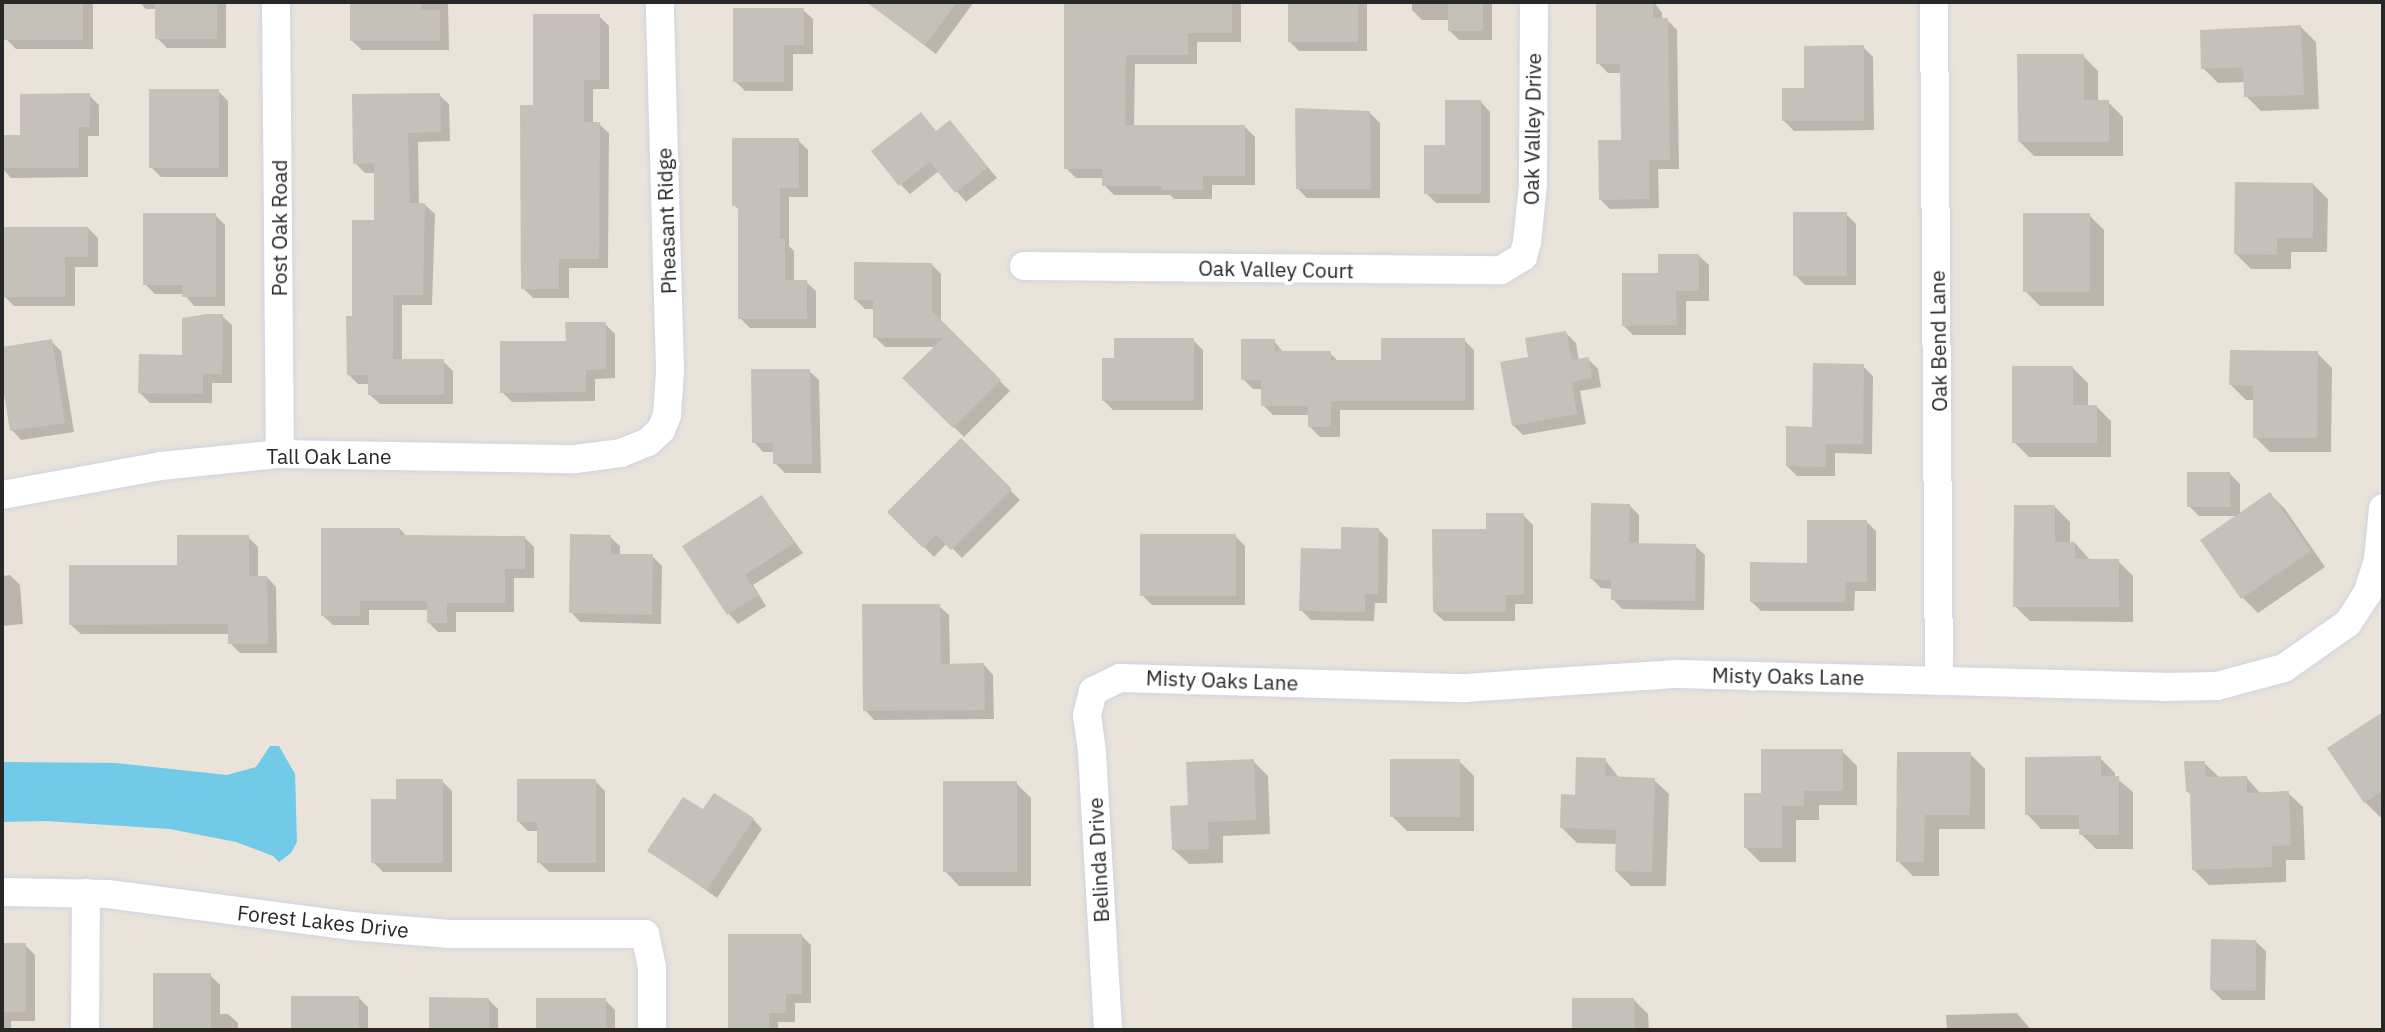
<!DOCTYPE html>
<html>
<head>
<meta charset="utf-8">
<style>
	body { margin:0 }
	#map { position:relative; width:2385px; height:1032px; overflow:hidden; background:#eae3da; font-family:"IBM Plex Sans",sans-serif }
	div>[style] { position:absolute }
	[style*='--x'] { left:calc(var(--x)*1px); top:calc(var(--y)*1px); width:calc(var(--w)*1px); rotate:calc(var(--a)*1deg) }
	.water>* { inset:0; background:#70cae8 }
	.shadow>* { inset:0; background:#0003 }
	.building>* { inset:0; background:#c5c0b9 }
	.roads { filter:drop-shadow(0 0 2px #cfd3e0) drop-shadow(0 0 2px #cfd3e0) }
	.minor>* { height:28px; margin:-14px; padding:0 14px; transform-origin:14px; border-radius:14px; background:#fff }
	span { translate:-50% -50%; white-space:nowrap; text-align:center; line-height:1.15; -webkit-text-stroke:7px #fff; paint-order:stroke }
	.street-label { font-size:21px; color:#282828 }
	.frame { position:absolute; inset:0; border:4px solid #282828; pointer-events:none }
</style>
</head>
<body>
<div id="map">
	<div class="water">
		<i style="clip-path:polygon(270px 746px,279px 746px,295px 774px,297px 842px,291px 853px,279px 862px,273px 856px,236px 842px,170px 829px,46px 821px,2px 822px,2px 762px,116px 763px,227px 775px,256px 767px)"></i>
	</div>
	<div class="shadow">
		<i style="clip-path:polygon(6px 2px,93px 2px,93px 49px,16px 49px,6px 39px)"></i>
		<i style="clip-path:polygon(139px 2px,226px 2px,226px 48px,167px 48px,157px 38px,157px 9px,146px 9px)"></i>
		<i style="clip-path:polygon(352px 2px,448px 2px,449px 50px,362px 50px,352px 41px)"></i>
		<i style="clip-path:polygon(867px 2px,974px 2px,936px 54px)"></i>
		<i style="clip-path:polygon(1066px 2px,1241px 2px,1241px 42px,1197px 42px,1197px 64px,1135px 64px,1134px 127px,1245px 127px,1255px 137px,1255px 185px,1212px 185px,1212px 199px,1174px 199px,1170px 195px,1114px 195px,1104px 185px,1104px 178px,1076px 178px,1066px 168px)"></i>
		<i style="clip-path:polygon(1289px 2px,1367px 2px,1367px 51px,1299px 51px,1289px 41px)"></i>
		<i style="clip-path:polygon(1412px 2px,1492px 2px,1492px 40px,1459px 40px,1449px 30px,1449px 20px,1422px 20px,1412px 10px)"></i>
		<i style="clip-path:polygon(1598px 2px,1654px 2px,1662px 13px,1662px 20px,1667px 20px,1677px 30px,1679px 169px,1658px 169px,1659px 208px,1610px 209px,1600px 199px,1622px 142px,1622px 73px,1608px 73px,1598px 63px)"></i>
		<i style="clip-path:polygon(803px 10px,813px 19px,813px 54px,793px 54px,793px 91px,745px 91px,735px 81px)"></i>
		<i style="clip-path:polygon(599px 16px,609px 26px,609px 89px,593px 89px,593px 124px,599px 124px,609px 133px,608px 268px,569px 268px,569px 298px,533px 298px,523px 288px,535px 106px)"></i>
		<i style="clip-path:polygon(2301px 27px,2316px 42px,2319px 109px,2261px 111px,2246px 96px,2246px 82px,2218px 83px,2203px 68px)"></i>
		<i style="clip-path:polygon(1863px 47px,1873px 57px,1874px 130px,1794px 131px,1784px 121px,1806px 90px)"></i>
		<i style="clip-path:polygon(2083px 56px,2098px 71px,2098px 102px,2108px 102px,2123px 117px,2123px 156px,2034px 156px,2019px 141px)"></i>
		<i style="clip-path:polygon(218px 91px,228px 101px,228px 177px,161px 177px,151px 167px)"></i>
		<i style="clip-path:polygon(89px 95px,99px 105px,99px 136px,88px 136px,88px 177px,11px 178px,2px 168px,2px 137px,22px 137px)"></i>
		<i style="clip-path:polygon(439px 95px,449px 104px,450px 141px,418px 142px,419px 205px,425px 205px,435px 214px,432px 305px,402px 305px,402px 361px,443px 361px,453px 371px,453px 404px,380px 404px,370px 395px,370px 384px,358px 384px,348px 374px,354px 318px,375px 222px,375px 173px,365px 173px,355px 163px)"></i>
		<i style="clip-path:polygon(1481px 102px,1490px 112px,1490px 203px,1436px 203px,1426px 193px,1446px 146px)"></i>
		<i style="clip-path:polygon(1370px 113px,1380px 123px,1380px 198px,1307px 198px,1297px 188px)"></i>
		<i style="clip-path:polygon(950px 122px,997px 178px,966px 202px,939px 171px,910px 194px,901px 185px,937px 133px)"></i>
		<i style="clip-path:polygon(798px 140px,808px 150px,808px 197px,789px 197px,789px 246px,794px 251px,794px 282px,806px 282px,816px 291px,816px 328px,750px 328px,740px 318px,740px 211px,734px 205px)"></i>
		<i style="clip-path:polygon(2313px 184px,2328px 199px,2327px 252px,2291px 252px,2291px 269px,2251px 269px,2236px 254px)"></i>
		<i style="clip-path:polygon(1846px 214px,1856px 224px,1856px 285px,1805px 285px,1795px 275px)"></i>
		<i style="clip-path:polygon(215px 215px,225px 225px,225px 306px,194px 306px,184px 294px,155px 294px,145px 284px)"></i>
		<i style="clip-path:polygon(2089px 215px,2104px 230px,2104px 306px,2040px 306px,2025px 291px)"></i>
		<i style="clip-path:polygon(88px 228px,98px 238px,98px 267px,75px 267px,75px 306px,14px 306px,4px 296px)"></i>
		<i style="clip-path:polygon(1699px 256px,1709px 265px,1709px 301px,1686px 301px,1686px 335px,1633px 335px,1623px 325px,1660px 274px)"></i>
		<i style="clip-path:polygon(932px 265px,941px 274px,941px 323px,1010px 391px,964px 437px,905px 378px,937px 347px,885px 347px,875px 337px,875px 309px,865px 309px,855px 299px)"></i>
		<i style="clip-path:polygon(222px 316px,232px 325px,232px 383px,212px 383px,212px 403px,150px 403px,140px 393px,183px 356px)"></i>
		<i style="clip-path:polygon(605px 324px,615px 334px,615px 378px,595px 379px,595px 401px,512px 402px,502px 392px,568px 343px)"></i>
		<i style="clip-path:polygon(1566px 333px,1576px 343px,1579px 361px,1588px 359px,1598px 369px,1601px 387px,1580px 391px,1586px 424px,1523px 435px,1513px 425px,1530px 358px)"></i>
		<i style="clip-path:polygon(1193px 340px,1203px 350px,1203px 410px,1113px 410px,1103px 400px,1116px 360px)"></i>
		<i style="clip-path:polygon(1464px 340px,1474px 350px,1474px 410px,1340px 410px,1340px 437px,1320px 437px,1310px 427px,1310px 415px,1273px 415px,1263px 405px,1263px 389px,1253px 389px,1243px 379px,1274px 341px,1284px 353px,1330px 353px,1339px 362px,1383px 362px)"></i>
		<i style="clip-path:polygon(51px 341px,61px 351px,74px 432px,21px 440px,12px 430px,2px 370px,2px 349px)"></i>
		<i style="clip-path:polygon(2317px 353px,2332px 368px,2331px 452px,2270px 452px,2255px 437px,2255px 400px,2246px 400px,2231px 385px)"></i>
		<i style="clip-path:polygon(1863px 366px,1873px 376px,1872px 454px,1835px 453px,1835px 476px,1797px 476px,1787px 466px)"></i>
		<i style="clip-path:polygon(2073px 368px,2088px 383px,2088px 406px,2096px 406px,2111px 421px,2111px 457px,2029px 457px,2014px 442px)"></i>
		<i style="clip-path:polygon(809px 371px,819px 380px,821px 473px,785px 473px,775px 463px,775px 452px,763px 452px,754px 442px)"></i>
		<i style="clip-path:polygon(961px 441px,1020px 500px,962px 558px,947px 543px,934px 557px,889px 512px)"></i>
		<i style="clip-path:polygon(2230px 474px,2240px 484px,2240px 515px,2270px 494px,2285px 509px,2325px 567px,2258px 613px,2243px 598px,2203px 540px,2238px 516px,2199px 516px,2189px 506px)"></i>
		<i style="clip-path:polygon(762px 497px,803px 553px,753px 585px,766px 606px,738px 624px,729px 614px)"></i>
		<i style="clip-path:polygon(1629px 505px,1639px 515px,1639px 545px,1695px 546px,1705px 555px,1704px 610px,1622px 609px,1613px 599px,1613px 589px,1601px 588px,1591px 578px)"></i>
		<i style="clip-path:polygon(2055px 507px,2070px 522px,2070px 543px,2075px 543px,2090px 560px,2118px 561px,2133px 576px,2133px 622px,2030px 621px,2015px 606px)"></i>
		<i style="clip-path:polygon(1523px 515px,1533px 525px,1533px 604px,1515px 604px,1515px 621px,1444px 621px,1434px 612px,1488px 531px)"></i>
		<i style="clip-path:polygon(1866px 521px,1876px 531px,1876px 591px,1855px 591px,1854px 611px,1761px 611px,1751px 601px,1809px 564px)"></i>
		<i style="clip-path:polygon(400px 529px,407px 537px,524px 537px,534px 547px,534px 578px,514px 578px,514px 612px,456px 612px,456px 632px,438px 632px,428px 622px,428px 610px,369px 610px,369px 625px,333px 625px,323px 616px)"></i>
		<i style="clip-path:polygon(1378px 529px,1388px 539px,1387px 603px,1375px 603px,1374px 621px,1311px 620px,1301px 610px,1343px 551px)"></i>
		<i style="clip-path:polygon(1235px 536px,1245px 546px,1245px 605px,1152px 605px,1142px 595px)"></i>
		<i style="clip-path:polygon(248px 537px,258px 547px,258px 577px,267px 577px,276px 587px,277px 653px,240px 653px,230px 643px,230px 634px,81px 634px,71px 625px,179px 567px)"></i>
		<i style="clip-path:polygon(610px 537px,620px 546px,620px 556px,652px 556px,662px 566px,661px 624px,580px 622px,571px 612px)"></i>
		<i style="clip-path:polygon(10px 575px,20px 585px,23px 624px,2px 626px,2px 576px)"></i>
		<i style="clip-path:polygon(939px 606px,949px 615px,950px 665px,984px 665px,993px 675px,994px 719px,874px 720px,865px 710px)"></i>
		<i style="clip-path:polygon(2383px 714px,2383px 815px,2380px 817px,2365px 802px,2330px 749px)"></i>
		<i style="clip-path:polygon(1842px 751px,1857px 766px,1857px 805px,1819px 805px,1819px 820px,1796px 820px,1796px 862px,1760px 862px,1745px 847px,1762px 794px)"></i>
		<i style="clip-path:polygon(1899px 754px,1970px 754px,1985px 769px,1985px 829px,1939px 829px,1939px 876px,1913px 876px,1898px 861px)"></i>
		<i style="clip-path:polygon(2100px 758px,2115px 773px,2115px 777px,2133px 792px,2133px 849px,2096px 849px,2081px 834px,2081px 829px,2041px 829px,2027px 814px)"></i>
		<i style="clip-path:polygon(1605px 760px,1620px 779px,1654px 780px,1669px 794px,1666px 886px,1631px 886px,1616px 871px,1617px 844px,1577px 843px,1562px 828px,1577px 797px)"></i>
		<i style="clip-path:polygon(1253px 761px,1268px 776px,1270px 834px,1223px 836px,1223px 863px,1189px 864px,1174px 850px,1190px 806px)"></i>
		<i style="clip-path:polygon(1459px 761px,1474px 776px,1474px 831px,1407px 831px,1392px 816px)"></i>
		<i style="clip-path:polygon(2204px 763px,2220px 778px,2246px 777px,2261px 794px,2288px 793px,2303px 807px,2305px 860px,2286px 860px,2286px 882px,2209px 885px,2194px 870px,2192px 796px,2187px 791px)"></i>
		<i style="clip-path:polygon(442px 781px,452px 791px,452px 872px,383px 872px,373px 862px,398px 801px)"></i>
		<i style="clip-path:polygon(595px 781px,605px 791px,605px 872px,549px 872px,539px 862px,539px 831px,528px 831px,518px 821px)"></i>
		<i style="clip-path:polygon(1016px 783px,1031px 798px,1031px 886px,959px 886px,945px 871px)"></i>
		<i style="clip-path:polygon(703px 812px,753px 819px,762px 829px,717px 898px,650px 851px)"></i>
		<i style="clip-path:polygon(730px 935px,801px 935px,811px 945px,811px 1003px,795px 1003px,795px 1022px,778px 1022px,778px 1030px,730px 1030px)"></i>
		<i style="clip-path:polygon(2256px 942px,2266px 951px,2265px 1000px,2222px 1000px,2212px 990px)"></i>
		<i style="clip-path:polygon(2px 945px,25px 945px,35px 955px,35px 1021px,11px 1021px,11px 1030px,2px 1030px)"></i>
		<i style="clip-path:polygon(155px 975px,210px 975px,220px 985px,220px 1014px,228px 1014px,238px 1023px,238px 1030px,155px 1030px)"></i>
		<i style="clip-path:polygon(293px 997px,358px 997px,368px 1007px,368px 1030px,293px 1030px)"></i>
		<i style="clip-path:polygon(431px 999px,488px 999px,498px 1009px,498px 1030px,431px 1030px)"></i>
		<i style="clip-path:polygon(1633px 999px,1648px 1014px,1649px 1030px,1574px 1030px,1574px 1000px)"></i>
		<i style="clip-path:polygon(538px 1000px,605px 1000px,615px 1010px,615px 1030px,538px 1030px)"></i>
		<i style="clip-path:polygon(2017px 1013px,2031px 1030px,1947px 1030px,1946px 1015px)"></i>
	</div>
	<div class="building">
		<i style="clip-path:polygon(4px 2px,83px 2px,83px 40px,4px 40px)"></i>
		<i style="clip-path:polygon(155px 2px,217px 2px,217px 39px,155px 39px)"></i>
		<i style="clip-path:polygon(350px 2px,421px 2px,421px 10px,440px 10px,440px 41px,350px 41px)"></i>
		<i style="clip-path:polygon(866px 2px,957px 2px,925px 45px)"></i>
		<i style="clip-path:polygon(1064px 2px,1232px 2px,1232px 33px,1188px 33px,1188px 55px,1126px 55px,1125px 125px,1245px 125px,1245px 176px,1203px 176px,1203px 190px,1162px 190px,1162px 186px,1102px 186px,1102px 169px,1064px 169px)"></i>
		<i style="clip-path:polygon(1288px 2px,1358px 2px,1358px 42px,1288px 42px)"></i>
		<i style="clip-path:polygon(1448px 2px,1483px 2px,1483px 31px,1448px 31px)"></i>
		<i style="clip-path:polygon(1596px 2px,1653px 2px,1653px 18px,1668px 18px,1670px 160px,1649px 160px,1650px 199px,1599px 200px,1598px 140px,1621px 140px,1620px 64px,1596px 64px)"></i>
		<i style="clip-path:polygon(733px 8px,804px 8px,804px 45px,784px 45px,784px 82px,733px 82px)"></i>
		<i style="clip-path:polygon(533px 14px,600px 14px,600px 80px,584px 80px,584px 122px,600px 122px,599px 259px,559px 259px,559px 289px,521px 289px,520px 105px,533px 105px)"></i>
		<i style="clip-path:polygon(2301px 25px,2304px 95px,2244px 97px,2243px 67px,2201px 69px,2200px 30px)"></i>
		<i style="clip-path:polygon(1864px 45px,1864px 121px,1782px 121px,1782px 88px,1804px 88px,1804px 46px)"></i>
		<i style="clip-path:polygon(2017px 54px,2084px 54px,2084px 100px,2109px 100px,2109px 142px,2018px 142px)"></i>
		<i style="clip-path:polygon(149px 89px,219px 89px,219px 168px,149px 168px)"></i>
		<i style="clip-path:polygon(90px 93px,90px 127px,79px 127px,79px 168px,2px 168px,2px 135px,20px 135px,20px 94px)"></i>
		<i style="clip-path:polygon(440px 93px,441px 132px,408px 133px,410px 203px,425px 203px,423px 295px,393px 295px,393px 359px,444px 359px,444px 395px,368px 395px,368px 375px,347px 375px,346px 316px,352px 316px,352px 220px,374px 220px,374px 163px,353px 164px,352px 94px)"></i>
		<i style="clip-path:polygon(1445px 100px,1481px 100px,1481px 194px,1424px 194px,1424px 145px,1445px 145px)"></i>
		<i style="clip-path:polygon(1295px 108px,1370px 111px,1371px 189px,1296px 189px)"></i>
		<i style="clip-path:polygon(921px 112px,936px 131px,950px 120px,988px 167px,955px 193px,930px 162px,899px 186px,871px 151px)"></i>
		<i style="clip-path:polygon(732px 138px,799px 138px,799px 188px,780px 188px,780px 239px,785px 239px,785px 280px,807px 280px,807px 319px,738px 319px,738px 206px,732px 206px)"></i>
		<i style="clip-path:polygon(2235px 182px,2313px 183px,2313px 238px,2277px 238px,2277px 255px,2234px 254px)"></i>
		<i style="clip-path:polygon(1793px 212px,1847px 212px,1847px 276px,1793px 276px)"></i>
		<i style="clip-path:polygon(143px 213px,216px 213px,216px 297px,182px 297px,182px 285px,143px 285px)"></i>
		<i style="clip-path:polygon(2023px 213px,2090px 213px,2090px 292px,2023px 292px)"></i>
		<i style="clip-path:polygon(2px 227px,88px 227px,88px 257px,65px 257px,65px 297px,2px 297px)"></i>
		<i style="clip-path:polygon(1658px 254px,1699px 254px,1699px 291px,1676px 291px,1677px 325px,1622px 326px,1622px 273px,1658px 273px)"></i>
		<i style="clip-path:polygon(854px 262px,932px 263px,932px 311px,1001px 380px,953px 428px,902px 378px,943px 338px,873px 338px,873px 300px,854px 300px)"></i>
		<i style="clip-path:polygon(207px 314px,223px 314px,222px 374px,203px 374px,203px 394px,138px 393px,139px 354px,182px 355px,182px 318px)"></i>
		<i style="clip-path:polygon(565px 322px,606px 322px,606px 369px,586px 370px,586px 392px,500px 393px,500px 341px,566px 341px)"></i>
		<i style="clip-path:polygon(1566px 331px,1572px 360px,1589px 357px,1592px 378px,1572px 382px,1577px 414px,1512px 426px,1500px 362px,1528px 357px,1525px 338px)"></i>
		<i style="clip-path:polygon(1114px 338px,1194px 338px,1194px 401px,1102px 401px,1102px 358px,1114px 358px)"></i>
		<i style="clip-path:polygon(1381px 338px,1465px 338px,1465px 401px,1331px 401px,1331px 427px,1308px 427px,1308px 406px,1261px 406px,1261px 380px,1241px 380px,1241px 339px,1275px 339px,1275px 351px,1331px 351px,1331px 360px,1381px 360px)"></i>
		<i style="clip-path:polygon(52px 339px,65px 423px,10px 431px,2px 381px,2px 347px)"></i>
		<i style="clip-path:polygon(2230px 350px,2318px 351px,2317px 438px,2253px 438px,2253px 386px,2229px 385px)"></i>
		<i style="clip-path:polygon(1813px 363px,1864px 364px,1863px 444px,1826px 444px,1826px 467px,1786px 466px,1786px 426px,1812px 427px)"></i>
		<i style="clip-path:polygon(2012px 366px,2073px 366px,2073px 405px,2097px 405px,2097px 443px,2012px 443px)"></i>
		<i style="clip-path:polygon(751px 369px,810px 369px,812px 464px,773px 464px,773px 443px,752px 443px)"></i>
		<i style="clip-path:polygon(961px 438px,1012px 489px,951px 550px,936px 535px,923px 548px,887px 512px)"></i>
		<i style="clip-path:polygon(2187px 472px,2230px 472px,2230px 507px,2187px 507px)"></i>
		<i style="clip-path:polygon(2270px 492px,2311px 551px,2241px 599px,2200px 540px)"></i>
		<i style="clip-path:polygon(762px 495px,794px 543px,745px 575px,758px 595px,727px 615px,682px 546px)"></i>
		<i style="clip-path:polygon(1591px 503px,1630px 504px,1629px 543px,1696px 544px,1695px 601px,1611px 600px,1611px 580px,1590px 579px)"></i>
		<i style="clip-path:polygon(2014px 505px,2055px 505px,2055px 542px,2075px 542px,2075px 559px,2119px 559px,2119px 607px,2013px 607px)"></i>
		<i style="clip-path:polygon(1486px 513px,1524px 513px,1524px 595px,1506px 595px,1506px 612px,1433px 612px,1432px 529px,1486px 529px)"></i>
		<i style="clip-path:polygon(1807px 520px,1867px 520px,1867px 582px,1846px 582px,1845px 602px,1750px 602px,1750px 562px,1807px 563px)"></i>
		<i style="clip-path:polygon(1341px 527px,1379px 528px,1378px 594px,1365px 594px,1365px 612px,1299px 611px,1301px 548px,1341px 549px)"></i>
		<i style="clip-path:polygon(321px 528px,400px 528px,400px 535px,525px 536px,525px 569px,505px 569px,505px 603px,447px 603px,447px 623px,427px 623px,427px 601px,360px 601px,360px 616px,321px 616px)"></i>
		<i style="clip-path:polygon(570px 534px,611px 535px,611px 554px,653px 554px,652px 615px,569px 613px)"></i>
		<i style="clip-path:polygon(1140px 534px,1236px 534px,1236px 596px,1140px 596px)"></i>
		<i style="clip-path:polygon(177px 535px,249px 535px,249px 576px,267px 576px,268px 644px,228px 644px,228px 624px,69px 625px,69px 565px,177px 565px)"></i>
		<i style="clip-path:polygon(862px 604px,940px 604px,941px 664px,984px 663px,985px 710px,863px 711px)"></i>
		<i style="clip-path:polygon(2383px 712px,2383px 790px,2364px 803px,2327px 748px)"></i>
		<i style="clip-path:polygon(1761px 749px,1843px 749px,1843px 791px,1804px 791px,1804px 806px,1782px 806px,1782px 848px,1744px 848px,1744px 793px,1761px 793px)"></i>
		<i style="clip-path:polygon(1897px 752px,1971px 752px,1970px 815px,1925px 815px,1924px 862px,1896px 862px)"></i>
		<i style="clip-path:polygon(2101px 756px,2101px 776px,2119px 776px,2119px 835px,2079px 835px,2079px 815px,2025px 815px,2025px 757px)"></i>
		<i style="clip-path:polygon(1576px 757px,1606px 758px,1605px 776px,1655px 778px,1652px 872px,1615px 871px,1616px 830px,1560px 828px,1561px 794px,1575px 795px)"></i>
		<i style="clip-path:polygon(1254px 759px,1256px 820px,1208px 822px,1209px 849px,1172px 850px,1170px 806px,1188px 805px,1186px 762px)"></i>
		<i style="clip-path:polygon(1390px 759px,1460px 759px,1460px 817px,1390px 817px)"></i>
		<i style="clip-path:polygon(2184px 761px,2205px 761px,2206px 777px,2247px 776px,2247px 793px,2289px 791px,2291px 845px,2272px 846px,2272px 867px,2192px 870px,2190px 792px,2186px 792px)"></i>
		<i style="clip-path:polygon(396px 779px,443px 779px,443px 863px,371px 863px,371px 799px,396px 799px)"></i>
		<i style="clip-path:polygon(517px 779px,596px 779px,596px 863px,537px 863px,537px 822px,517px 822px)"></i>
		<i style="clip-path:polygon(943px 781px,1017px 781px,1017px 872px,943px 872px)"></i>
		<i style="clip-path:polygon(714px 793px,754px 818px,707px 890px,647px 851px,683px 797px,703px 809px)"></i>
		<i style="clip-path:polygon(728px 934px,802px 934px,802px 994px,786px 994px,786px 1013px,769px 1013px,769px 1030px,728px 1030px)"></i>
		<i style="clip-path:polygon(2211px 939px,2256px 940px,2256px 991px,2210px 990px)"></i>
		<i style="clip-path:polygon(2px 943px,26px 943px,26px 1012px,2px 1012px)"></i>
		<i style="clip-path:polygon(153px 973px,211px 973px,211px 1030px,153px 1030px)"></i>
		<i style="clip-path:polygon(291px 996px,359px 996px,359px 1030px,291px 1030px)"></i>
		<i style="clip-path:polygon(429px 997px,489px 998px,489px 1030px,429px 1030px)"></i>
		<i style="clip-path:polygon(536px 998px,606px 998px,606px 1030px,536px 1030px)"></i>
		<i style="clip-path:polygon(1572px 998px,1634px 998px,1635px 1030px,1572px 1030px)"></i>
	</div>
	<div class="roads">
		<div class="minor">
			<i style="--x:276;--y:2;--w:452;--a:89.5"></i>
			<i style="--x:1934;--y:2;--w:678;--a:89.58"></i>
			<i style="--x:1024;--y:266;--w:477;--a:0.5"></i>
			<i style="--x:1501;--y:270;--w:26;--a:-31"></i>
			<i style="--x:1523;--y:257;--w:16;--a:-75"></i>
			<i style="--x:1527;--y:242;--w:57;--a:-84"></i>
			<i style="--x:1533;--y:185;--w:183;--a:-89.7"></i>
			<i style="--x:2;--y:495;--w:162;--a:-10.3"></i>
			<i style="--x:161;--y:466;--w:120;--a:-5.8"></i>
			<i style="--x:280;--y:454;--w:295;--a:1"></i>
			<i style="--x:575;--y:459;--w:46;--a:-7.4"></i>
			<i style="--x:621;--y:453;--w:29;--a:-22"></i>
			<i style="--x:648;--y:442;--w:18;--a:-43"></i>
			<i style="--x:661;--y:430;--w:16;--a:-68"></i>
			<i style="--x:667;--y:415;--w:44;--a:-86.1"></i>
			<i style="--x:670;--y:371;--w:369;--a:-91.6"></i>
			<i style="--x:2;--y:892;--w:106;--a:1.1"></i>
			<i style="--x:108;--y:894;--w:245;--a:7.5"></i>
			<i style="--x:351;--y:926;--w:99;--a:4.6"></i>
			<i style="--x:450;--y:934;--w:195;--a:0"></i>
			<i style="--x:645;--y:934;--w:34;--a:78"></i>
			<i style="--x:652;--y:967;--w:63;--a:90"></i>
			<i style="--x:85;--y:1030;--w:137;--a:-89.6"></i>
			<i style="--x:1108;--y:1030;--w:279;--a:-93.3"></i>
			<i style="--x:1092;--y:751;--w:36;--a:-98"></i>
			<i style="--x:1087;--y:715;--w:25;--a:-76"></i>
			<i style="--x:1093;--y:691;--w:30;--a:-26"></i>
			<i style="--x:1120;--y:678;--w:345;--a:1.7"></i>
			<i style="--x:1465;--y:688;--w:213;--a:-3.8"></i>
			<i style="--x:1678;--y:674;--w:485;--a:1.5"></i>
			<i style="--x:2163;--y:687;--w:54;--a:-1.1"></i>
			<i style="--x:2217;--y:686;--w:69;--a:-15"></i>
			<i style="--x:2284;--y:668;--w:78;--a:-35.1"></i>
			<i style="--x:2348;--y:623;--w:35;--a:-57"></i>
			<i style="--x:2367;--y:594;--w:36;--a:-72"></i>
			<i style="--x:2378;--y:560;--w:52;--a:-84.5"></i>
		</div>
	</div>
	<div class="street-label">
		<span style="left:1532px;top:129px;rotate:-89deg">Oak Valley Drive</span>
		<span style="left:666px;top:221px;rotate:-92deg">Pheasant Ridge</span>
		<span style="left:279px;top:228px;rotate:-90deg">Post Oak Road</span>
		<span style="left:1276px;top:269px;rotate:1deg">Oak Valley Court</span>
		<span style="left:1938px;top:341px;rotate:-91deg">Oak Bend Lane</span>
		<span style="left:329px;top:456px">Tall Oak Lane</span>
		<span style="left:1788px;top:676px;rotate:1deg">Misty Oaks Lane</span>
		<span style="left:1222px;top:680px;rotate:2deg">Misty Oaks Lane</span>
		<span style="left:1098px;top:860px;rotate:-93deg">Belinda Drive</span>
		<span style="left:323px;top:921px;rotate:6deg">Forest Lakes Drive</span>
	</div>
	<div class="frame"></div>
</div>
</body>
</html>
